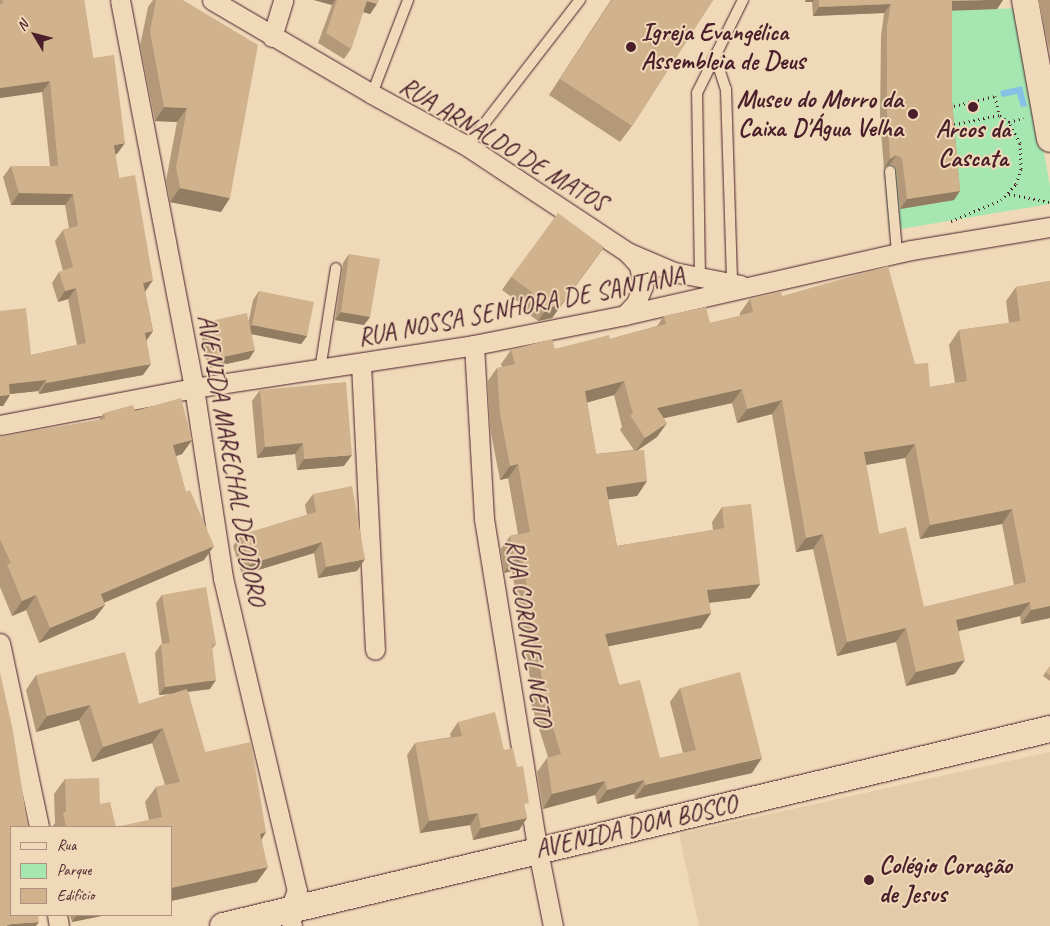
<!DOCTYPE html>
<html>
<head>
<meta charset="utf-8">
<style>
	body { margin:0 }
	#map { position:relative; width:1050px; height:926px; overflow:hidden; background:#f0d9b8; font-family:Caveat,sans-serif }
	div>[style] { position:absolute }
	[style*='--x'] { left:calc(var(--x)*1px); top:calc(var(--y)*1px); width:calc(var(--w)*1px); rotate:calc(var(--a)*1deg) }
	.built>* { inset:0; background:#e3caa8 }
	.green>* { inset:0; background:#a6e7b1 }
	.water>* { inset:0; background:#85c2e5 }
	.path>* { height:3px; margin-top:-1.5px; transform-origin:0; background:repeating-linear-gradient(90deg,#4a1f2b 0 1px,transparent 0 5px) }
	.roads { filter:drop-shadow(0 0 1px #4a1f2b) drop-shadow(0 0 1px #4a1f2b) }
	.lane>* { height:10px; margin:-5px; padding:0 5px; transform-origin:5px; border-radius:5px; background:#f0d9b8 }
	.street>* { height:19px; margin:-9.5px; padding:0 9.5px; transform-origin:9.5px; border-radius:9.5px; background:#f0d9b8 }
	.secondary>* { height:26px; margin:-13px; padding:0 13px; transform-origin:13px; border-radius:13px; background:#f0d9b8 }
	.wall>* { inset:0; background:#b39979 }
	.shaded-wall>* { inset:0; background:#927d63 }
	.building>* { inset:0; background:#d0b28d }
	.dots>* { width:14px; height:14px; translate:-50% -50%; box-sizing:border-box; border:2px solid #f0d9b8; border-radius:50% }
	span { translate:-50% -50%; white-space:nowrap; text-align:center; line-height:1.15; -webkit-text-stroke:4px #f0d9b8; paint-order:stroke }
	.poi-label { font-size:25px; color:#4a1f2b; font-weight:700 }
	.left { translate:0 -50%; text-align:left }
	.right { translate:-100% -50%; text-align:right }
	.street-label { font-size:25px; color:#4a1f2b }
	.legend { position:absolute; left:10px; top:826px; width:162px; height:90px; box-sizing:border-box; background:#f0d9b8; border:1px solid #ae8f80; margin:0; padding:6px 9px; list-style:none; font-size:15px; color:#4a1f2b }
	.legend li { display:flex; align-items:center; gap:10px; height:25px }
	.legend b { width:25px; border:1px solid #ae8f80 }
	.north { position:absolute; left:10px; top:10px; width:50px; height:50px; -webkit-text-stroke:4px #f0d9b8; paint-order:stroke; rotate:307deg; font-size:14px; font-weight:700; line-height:20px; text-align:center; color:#4a1f2b }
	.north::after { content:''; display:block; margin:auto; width:18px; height:22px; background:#4a1f2b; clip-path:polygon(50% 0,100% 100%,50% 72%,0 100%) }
</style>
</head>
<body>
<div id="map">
	<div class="built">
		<i style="clip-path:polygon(1050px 752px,1050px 926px,699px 926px,679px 834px)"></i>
	</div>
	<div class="green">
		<i style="clip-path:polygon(1018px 8px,1050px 186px,1050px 204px,889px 231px,880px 119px,884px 13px)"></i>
	</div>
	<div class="water">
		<i style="clip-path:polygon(1022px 86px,1027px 106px,1021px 107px,1017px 94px,1002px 97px,1000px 91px)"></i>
	</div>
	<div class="path">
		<i style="--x:949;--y:107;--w:47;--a:-13.4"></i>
		<i style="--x:995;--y:96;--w:19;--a:78"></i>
		<i style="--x:999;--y:115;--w:49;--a:168.2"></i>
		<i style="--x:1009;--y:122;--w:15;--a:-16"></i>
		<i style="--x:1009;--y:194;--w:42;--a:11"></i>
		<i style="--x:951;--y:221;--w:54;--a:-22.8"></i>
		<i style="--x:1001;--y:200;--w:22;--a:-47"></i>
		<i style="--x:1016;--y:184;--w:16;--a:-72"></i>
		<i style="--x:1021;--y:169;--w:26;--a:-92"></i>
		<i style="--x:1020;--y:143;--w:24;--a:-118"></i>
		<i style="--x:1009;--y:122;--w:12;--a:-145"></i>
	</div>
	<div class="roads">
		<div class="lane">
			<i style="--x:715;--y:56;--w:35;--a:72"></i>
			<i style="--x:726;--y:89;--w:195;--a:88.2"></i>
			<i style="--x:372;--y:94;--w:101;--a:-69"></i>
			<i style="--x:467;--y:146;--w:185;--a:-52.3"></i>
			<i style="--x:890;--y:171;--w:82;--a:85.1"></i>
			<i style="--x:700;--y:278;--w:185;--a:-90.9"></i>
			<i style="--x:697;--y:93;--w:104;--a:-63.7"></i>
			<i style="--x:320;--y:370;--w:103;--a:-81.1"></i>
		</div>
		<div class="street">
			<i style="--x:120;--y:0;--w:395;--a:79.2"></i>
			<i style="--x:194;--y:388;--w:192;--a:81.3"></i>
			<i style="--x:223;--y:578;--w:321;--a:76.7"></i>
			<i style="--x:297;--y:890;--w:23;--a:110"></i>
			<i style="--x:289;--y:912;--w:14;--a:78"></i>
			<i style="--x:212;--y:0;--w:186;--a:30.4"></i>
			<i style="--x:372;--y:94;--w:108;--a:28.7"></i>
			<i style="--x:467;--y:146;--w:192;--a:33.5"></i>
			<i style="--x:627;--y:252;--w:51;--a:23.1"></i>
			<i style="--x:674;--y:272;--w:68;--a:11"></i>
			<i style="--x:272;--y:37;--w:39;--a:-73"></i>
			<i style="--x:625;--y:315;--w:16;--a:-47"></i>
			<i style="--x:636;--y:303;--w:18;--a:-68"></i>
			<i style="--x:643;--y:286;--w:21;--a:-101"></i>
			<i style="--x:639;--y:265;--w:16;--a:-133"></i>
			<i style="--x:474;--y:345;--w:174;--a:86.7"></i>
			<i style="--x:484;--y:519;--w:336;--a:80.8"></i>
			<i style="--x:538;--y:851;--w:76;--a:78.7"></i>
			<i style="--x:361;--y:364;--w:286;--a:87.2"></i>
			<i style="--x:0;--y:425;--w:197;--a:-10.8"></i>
			<i style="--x:194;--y:388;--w:283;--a:-8.7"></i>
			<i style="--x:474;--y:345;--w:154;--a:-11.2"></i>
			<i style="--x:625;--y:315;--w:293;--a:-12.8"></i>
			<i style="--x:911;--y:250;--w:141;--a:-9.4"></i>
			<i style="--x:0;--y:643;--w:188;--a:78"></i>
			<i style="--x:57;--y:915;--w:11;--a:80"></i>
		</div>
		<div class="secondary">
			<i style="--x:1025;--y:0;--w:141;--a:79.8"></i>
			<i style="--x:223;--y:926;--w:850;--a:-13.4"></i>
		</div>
	</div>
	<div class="wall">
		<i style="clip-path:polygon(0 0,84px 0,93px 58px,117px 154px,115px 154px,119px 178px,145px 291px,153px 331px,147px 340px,143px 375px,39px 394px,38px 391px,10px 394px,10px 395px,3px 406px,0 406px,0 311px,31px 355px,77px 345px,68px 299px,58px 302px,52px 283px,59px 272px,63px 271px,55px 241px,63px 230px,69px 228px,65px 205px,11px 205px,3px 177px,11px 166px,50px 166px,42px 92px,0 98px)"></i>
		<i style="clip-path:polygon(153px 0,183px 0,221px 212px,170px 202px,166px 181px,177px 122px,155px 121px,140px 46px,148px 7px)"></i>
		<i style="clip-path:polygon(314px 0,379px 0,370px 14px,363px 12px,351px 49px,344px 59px,318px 43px,332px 5px)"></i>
		<i style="clip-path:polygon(611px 0,713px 0,632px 126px,620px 142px,549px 95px)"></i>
		<i style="clip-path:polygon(805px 0,1003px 0,997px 9px,952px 10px,952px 101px,960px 191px,954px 200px,900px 209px,896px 168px,890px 164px,884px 168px,880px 119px,881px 36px,884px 13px,813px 16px,812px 2px,805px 2px)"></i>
		<i style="clip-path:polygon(1038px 0,1050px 0,1050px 52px)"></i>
		<i style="clip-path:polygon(604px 247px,552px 318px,538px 321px,522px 309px,524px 306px,502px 290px,511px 277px)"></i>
		<i style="clip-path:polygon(349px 254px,370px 317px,364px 325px,335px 320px,343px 263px)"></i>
		<i style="clip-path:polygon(evenodd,1050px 281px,1050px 618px,1021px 624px,1020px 616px,959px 631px,955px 674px,906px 686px,896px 642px,837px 656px,813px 549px,796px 552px,772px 414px,737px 423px,732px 403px,664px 418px,657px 437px,638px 450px,647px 481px,637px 496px,608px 499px,617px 546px,713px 530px,712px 522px,722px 507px,760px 584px,750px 598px,709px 603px,711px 613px,701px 628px,608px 646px,619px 685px,660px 758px,683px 753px,670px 702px,680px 688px,752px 773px,635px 799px,634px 794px,597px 804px,595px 795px,543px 809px,537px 772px,547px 758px,548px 757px,530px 700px,533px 696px,512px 571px,504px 573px,500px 550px,510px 536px,518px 534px,508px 478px,500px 480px,490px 428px,487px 382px,497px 368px,502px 367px,501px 364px,511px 350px,555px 349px,610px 339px,657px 326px,664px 316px,710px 323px,740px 316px,740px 313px,750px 299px,782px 296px,915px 364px,930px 387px,955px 383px,949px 345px,959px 330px,1009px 323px,1006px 301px,1016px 287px,1050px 281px,614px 395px,622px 427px,620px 430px,634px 450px,596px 454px,587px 402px,614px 395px,1050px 281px,905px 458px,920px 539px,1002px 524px,1014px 585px,924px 607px,879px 534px,866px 465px,905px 458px)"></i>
		<i style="clip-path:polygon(259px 291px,307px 336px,301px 344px,252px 334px,249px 359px,208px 368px,200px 330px,206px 322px,249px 320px,253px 300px)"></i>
		<i style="clip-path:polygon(260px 390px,344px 466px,297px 470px,295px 454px,257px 458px,252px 401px)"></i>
		<i style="clip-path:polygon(135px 411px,192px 440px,182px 454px,176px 456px,204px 560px,104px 603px,105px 605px,94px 619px,39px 643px,26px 610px,12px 616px,0 587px,0 437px,99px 420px,104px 413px)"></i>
		<i style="clip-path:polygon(313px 494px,357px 571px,318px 578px,314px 553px,242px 575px,233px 546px,241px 535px,307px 515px,305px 505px)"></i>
		<i style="clip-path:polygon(162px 595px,216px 644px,212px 649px,210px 689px,188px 692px,205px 752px,266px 832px,262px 839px,257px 882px,171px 901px,171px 827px,149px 820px,145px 802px,156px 787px,165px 785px,152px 743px,92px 762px,79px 720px,36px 732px,26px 690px,36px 675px,139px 704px,171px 694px,159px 695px,155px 653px,161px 644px,162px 644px,156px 603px)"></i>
		<i style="clip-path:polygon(1050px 666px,1050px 681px,1043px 676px)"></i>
		<i style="clip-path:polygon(458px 722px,504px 750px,525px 808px,527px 818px,519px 830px,473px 840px,470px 825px,420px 833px,407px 755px,415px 743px,451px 737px,450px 734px)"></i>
		<i style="clip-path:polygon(65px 779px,100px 804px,116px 827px,52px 827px,55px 823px,54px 794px)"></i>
		<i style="clip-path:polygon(70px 915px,106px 915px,72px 922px)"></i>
	</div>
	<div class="shaded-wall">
		<i style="clip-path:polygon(314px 0,335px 0,332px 5px)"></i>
		<i style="clip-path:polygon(807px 0,814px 0,812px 2px,805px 2px)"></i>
		<i style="clip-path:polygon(988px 0,1003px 0,997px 9px,946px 11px,952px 1px)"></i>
		<i style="clip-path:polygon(367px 1px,377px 4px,370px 14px,360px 11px)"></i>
		<i style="clip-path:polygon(891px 4px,884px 13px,813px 16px,819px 7px)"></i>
		<i style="clip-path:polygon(50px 81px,42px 92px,0 98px,0 88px)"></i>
		<i style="clip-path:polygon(164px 107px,187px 108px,177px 122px,155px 121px)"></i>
		<i style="clip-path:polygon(125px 143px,117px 154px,106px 156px,114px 145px)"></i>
		<i style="clip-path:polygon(896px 155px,890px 164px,884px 168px,890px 159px)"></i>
		<i style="clip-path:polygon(180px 188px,230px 198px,221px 212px,170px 202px)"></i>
		<i style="clip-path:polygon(960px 191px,954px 200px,900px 209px,907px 199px)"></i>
		<i style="clip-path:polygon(19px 193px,73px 194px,65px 205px,11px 205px)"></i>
		<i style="clip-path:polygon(604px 247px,552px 318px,538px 321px,547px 308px)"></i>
		<i style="clip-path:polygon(153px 280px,145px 292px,143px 283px)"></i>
		<i style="clip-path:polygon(76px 288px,68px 299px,58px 302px,65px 291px)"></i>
		<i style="clip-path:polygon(341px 312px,370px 317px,364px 325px,335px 320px)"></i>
		<i style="clip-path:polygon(252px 325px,307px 336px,301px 344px,246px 333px)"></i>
		<i style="clip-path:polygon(153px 331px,145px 342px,145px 333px)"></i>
		<i style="clip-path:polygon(255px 350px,249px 359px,208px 368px,214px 359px)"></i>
		<i style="clip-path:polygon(151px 364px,143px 375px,39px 394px,46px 383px)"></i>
		<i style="clip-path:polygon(46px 380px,38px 391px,1px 395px,9px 384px)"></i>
		<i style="clip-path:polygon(624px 381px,614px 395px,575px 406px,585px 391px)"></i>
		<i style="clip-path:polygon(742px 389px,732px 403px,647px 422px,657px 408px)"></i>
		<i style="clip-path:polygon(10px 395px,3px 406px,0 406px,0 396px)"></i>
		<i style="clip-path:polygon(782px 400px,772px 414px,737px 423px,747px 409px)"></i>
		<i style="clip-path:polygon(667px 423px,657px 437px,635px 452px,645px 438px)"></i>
		<i style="clip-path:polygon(192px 440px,182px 454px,163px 460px,173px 445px)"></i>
		<i style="clip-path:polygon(303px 443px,295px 454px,257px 458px,265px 447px)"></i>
		<i style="clip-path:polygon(915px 444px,905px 458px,854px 467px,864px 452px)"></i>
		<i style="clip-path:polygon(352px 455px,344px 466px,297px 470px,304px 459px)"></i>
		<i style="clip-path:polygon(518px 464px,508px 478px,500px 480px,510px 466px)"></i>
		<i style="clip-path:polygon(647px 481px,637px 496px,596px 501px,606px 487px)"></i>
		<i style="clip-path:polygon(1012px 509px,1002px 524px,920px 539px,930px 525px)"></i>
		<i style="clip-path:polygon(823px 534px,813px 549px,796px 552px,806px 538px)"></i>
		<i style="clip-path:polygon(322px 542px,314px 553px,242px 575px,250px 564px)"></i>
		<i style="clip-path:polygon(214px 546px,204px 560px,91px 608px,101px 594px)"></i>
		<i style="clip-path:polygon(522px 557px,512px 571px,504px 573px,514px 558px)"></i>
		<i style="clip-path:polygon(365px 559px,357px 571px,318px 578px,326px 567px)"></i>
		<i style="clip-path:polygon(760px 584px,750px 598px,697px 604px,707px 590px)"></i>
		<i style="clip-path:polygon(36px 595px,26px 610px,12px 616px,22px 601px)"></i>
		<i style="clip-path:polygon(1030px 602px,1020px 616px,946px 634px,956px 620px)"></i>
		<i style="clip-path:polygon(105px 605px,94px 619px,39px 643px,50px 628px)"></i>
		<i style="clip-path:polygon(1050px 606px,1050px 618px,1021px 624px,1031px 610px)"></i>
		<i style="clip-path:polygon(711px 613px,701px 628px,595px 649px,605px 634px)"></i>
		<i style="clip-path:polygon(906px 628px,896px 642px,837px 656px,847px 642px)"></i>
		<i style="clip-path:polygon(965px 660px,955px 674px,906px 686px,916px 672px)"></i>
		<i style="clip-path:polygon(216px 680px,210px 689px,159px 695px,165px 687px)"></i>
		<i style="clip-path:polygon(90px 705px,79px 720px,36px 732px,47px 716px)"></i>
		<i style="clip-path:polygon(163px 728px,152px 743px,92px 762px,103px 747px)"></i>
		<i style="clip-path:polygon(762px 758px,752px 773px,635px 799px,645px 785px)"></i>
		<i style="clip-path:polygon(644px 780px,634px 794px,597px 804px,607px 790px)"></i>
		<i style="clip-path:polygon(605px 781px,595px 795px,543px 809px,552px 794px)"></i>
		<i style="clip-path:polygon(478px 813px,470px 825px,420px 833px,429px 821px)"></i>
		<i style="clip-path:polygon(527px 818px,519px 830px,473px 840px,481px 828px)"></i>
		<i style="clip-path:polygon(266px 832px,256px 847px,260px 834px)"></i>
		<i style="clip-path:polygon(268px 867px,257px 882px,171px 901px,171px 888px)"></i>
		<i style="clip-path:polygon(77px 915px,106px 915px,72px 922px)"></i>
		<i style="clip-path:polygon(39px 922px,36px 926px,5px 926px,11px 924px)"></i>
	</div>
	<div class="building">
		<i style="clip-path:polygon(3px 0,84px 0,93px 58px,114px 55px,125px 143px,114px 145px,119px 178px,135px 175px,153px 280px,143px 283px,153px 331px,145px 333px,151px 364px,46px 383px,46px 380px,9px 384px,10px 395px,0 396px,0 311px,26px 308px,31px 355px,86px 343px,76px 288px,65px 291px,59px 272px,73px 267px,63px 230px,78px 226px,73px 194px,19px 193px,11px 166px,58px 166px,50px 81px,0 88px,0 4px,3px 3px)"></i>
		<i style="clip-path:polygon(156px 0,183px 0,258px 45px,230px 198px,180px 188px,176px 167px,187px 108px,164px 107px,150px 32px)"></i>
		<i style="clip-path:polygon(337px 0,379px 0,377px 4px,367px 1px,351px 49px,326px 33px)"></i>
		<i style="clip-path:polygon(612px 0,713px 0,632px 126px,560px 79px)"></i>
		<i style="clip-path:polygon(819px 0,988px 0,952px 1px,952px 101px,960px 191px,907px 199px,902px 158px,896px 155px,890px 159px,887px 110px,887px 26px,891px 4px,819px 7px)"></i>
		<i style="clip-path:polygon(558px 213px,604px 247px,561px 305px,547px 308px,531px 296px,533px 293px,511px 277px)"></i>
		<i style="clip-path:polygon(349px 254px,380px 259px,370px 317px,341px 312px)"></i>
		<i style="clip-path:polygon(evenodd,888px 266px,915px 364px,928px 363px,930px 387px,967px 381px,959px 330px,1020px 321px,1016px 287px,1050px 281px,1050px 606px,1031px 610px,1030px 602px,956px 620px,965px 660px,916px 672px,906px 628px,847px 642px,823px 534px,806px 538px,782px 400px,747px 409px,742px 389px,657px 408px,667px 423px,645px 438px,630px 415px,633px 414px,624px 381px,585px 391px,596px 454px,644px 450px,647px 481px,606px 487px,617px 546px,724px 528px,722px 507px,751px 504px,760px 584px,707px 590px,711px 613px,605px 634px,619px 685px,640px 680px,660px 758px,696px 750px,680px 688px,740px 672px,762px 758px,645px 785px,644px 780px,607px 790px,605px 781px,552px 794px,547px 758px,561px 754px,540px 685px,543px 685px,522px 557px,514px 558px,510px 536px,530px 532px,518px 464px,510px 466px,500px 414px,497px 368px,515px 364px,511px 350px,552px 339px,555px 349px,609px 335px,610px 339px,666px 324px,664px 316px,706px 307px,710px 323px,753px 312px,750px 299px,781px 291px,782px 296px,888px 266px,915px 444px,930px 525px,1012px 509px,1026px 582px,924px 607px,906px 527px,879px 534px,864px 452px,915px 444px)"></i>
		<i style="clip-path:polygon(259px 291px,314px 302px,307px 336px,252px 325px)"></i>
		<i style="clip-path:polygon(247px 313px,255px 350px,214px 359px,206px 322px)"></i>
		<i style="clip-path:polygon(346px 382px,352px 455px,304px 459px,303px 443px,265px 447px,260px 390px)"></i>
		<i style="clip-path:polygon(181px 398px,192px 440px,173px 445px,186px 492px,190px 490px,214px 546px,101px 594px,105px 605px,50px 628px,36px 595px,22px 601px,7px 564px,11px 563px,0 539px,0 437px,105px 419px,104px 413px,133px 405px,135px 411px)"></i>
		<i style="clip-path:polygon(352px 486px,365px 559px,326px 567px,322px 542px,250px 564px,241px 535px,316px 512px,313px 494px)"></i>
		<i style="clip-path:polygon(206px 587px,216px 644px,212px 645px,216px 680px,165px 687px,161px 644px,170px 643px,162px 595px)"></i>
		<i style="clip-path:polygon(125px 652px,139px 704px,187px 689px,205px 752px,251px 742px,266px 832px,260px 834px,268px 867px,171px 888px,171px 827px,116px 827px,162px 817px,156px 787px,180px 782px,163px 728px,103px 747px,90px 705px,47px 716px,36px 675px)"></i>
		<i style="clip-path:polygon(1050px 666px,1050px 675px,1046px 672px)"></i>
		<i style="clip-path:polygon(0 672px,13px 731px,28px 827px,11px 827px,11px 915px,38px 915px,39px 922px,11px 924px,5px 926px,0 926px)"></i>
		<i style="clip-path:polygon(495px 712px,504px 750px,513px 748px,517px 767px,523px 766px,529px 803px,524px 804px,527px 818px,481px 828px,478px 813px,429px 821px,415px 743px,462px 736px,458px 722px)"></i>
		<i style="clip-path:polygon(99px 778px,100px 804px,110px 802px,116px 827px,66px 827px,63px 812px,66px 812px,65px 779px)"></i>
	</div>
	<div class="dots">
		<i style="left:631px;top:47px;background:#4a1f2b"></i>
		<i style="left:973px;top:107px;background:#4a1f2b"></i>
		<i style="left:913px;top:114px;background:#4a1f2b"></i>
		<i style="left:869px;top:880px;background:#4a1f2b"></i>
	</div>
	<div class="poi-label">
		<span class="left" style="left:641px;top:47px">Igreja Evangélica<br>Assembleia de Deus</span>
		<span class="right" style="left:903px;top:114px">Museu do Morro da<br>Caixa D'Água Velha</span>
		<span style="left:973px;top:144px">Arcos da<br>Cascata</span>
		<span class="left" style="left:879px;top:880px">Colégio Coração<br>de Jesus</span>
	</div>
	<div class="street-label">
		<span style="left:503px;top:145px;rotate:31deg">RUA ARNALDO DE MATOS</span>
		<span style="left:521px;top:307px;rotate:-11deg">RUA NOSSA SENHORA DE SANTANA</span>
		<span style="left:231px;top:460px;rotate:80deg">AVENIDA MARECHAL DEODORO</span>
		<span style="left:528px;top:633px;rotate:81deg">RUA CORONEL NETO</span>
		<span style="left:636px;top:827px;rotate:-13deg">AVENIDA DOM BOSCO</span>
	</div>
	<ul class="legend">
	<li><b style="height:6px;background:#f0d9b8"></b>Rua</li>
	<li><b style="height:14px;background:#a6e7b1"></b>Parque</li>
	<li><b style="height:14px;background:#d0b28d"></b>Edifício</li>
	</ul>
	<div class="north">N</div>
</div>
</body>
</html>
